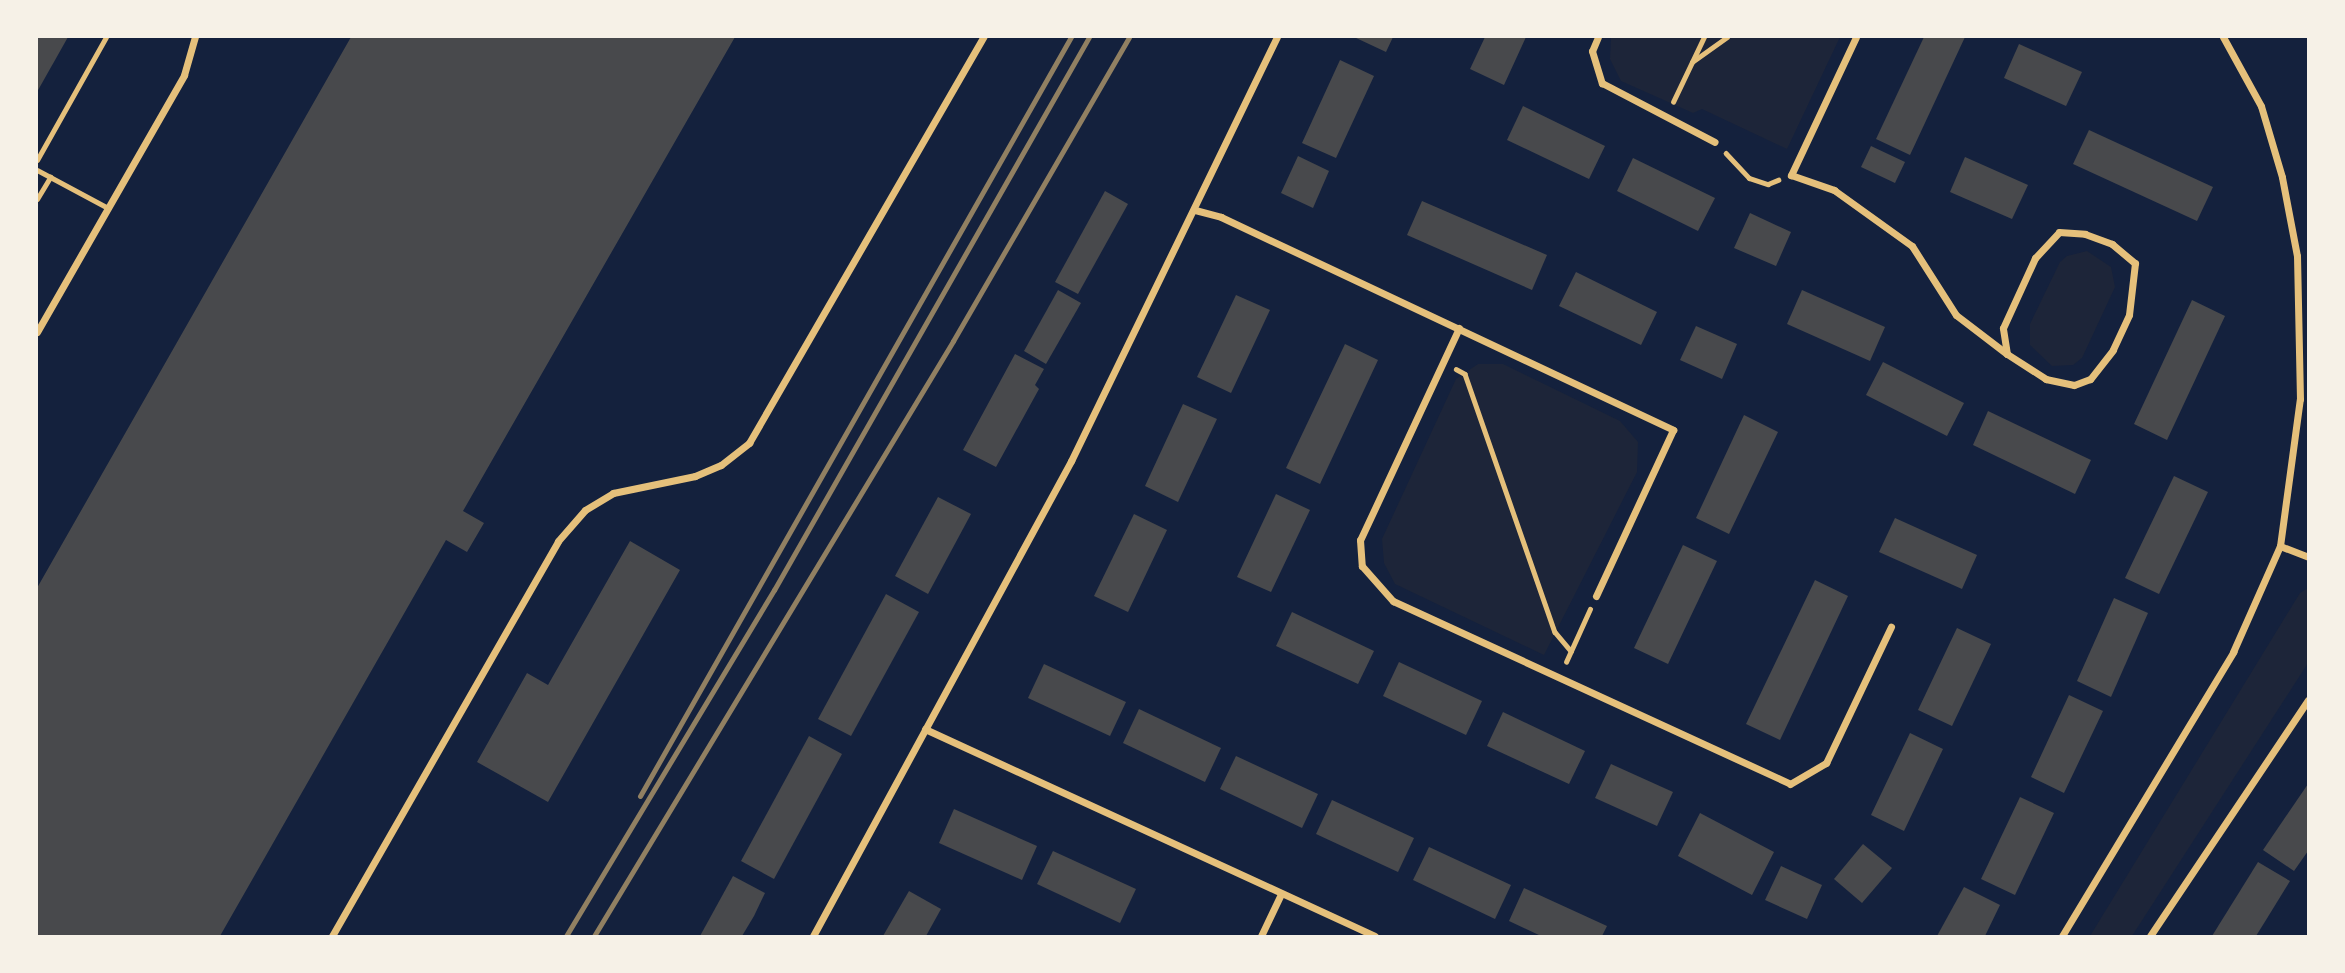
<!DOCTYPE html>
<html>
<head>
<meta charset="utf-8">
<style>
	body { margin:0 }
	#map { position:relative; width:2345px; height:973px; overflow:hidden; background:#14213d; font-family:"DM Sans",sans-serif }
	div>[style] { position:absolute }
	[style*='--x'] { left:calc(var(--x)*1px); top:calc(var(--y)*1px); width:calc(var(--w)*1px); rotate:calc(var(--a)*1deg) }
	.green>* { inset:0; background:#1d2539 }
	.building>* { inset:0; background:#48494c }
	.path>* { height:4.5px; margin:-2.25px; padding:0 2.25px; transform-origin:2.25px; border-radius:2.25px; background:#e5c07b }
	.service>* { height:5px; margin:-2.5px; padding:0 2.5px; transform-origin:2.5px; border-radius:2.5px; background:#e5c07b }
	.minor>* { height:7px; margin:-3.5px; padding:0 3.5px; transform-origin:3.5px; border-radius:3.5px; background:#e5c07b }
	.rail>* { height:5px; margin:-2.5px; padding:0 2.5px; transform-origin:2.5px; border-radius:2.5px; background:#918062 }
	span { translate:-50% -50%; white-space:nowrap; text-align:center; line-height:1.15; -webkit-text-stroke:7px #f6f1e7; paint-order:stroke }
	.frame { position:absolute; inset:0; border:38px solid #f6f1e7; pointer-events:none }
</style>
</head>
<body>
<div id="map">
	<div class="green">
		<i style="clip-path:polygon(1611px 37px,1840px 37px,1787px 149px,1702px 109px,1693px 113px,1621px 81px,1610px 59px)"></i>
		<i style="clip-path:polygon(2087px 251px,2111px 267px,2115px 287px,2082px 358px,2073px 365px,2052px 366px,2030px 345px,2030px 324px,2060px 262px,2067px 256px)"></i>
		<i style="clip-path:polygon(1478px 364px,1503px 364px,1620px 421px,1638px 442px,1637px 472px,1544px 655px,1395px 584px,1384px 563px,1382px 539px,1456px 379px)"></i>
		<i style="clip-path:polygon(2308px 588px,2308px 663px,2132px 936px,2090px 936px,2300px 593px)"></i>
	</div>
	<div class="building">
		<i style="clip-path:polygon(37px 37px,68px 37px,37px 92px)"></i>
		<i style="clip-path:polygon(351px 37px,735px 37px,463px 511px,484px 523px,467px 552px,446px 540px,220px 936px,37px 936px,37px 588px)"></i>
		<i style="clip-path:polygon(1354px 37px,1393px 37px,1386px 52px)"></i>
		<i style="clip-path:polygon(1485px 37px,1526px 37px,1504px 85px,1470px 69px)"></i>
		<i style="clip-path:polygon(1924px 37px,1965px 37px,1910px 155px,1876px 139px)"></i>
		<i style="clip-path:polygon(2019px 44px,2082px 72px,2066px 106px,2004px 78px)"></i>
		<i style="clip-path:polygon(1340px 60px,1374px 76px,1336px 158px,1302px 143px)"></i>
		<i style="clip-path:polygon(1523px 106px,1605px 146px,1589px 179px,1507px 140px)"></i>
		<i style="clip-path:polygon(2089px 130px,2213px 187px,2197px 221px,2073px 164px)"></i>
		<i style="clip-path:polygon(1871px 146px,1905px 162px,1895px 183px,1861px 167px)"></i>
		<i style="clip-path:polygon(1298px 156px,1329px 171px,1313px 208px,1281px 193px)"></i>
		<i style="clip-path:polygon(1965px 157px,2028px 185px,2012px 219px,1950px 192px)"></i>
		<i style="clip-path:polygon(1633px 158px,1715px 198px,1698px 231px,1617px 191px)"></i>
		<i style="clip-path:polygon(1105px 191px,1128px 204px,1078px 294px,1055px 282px)"></i>
		<i style="clip-path:polygon(1422px 201px,1547px 255px,1532px 290px,1407px 235px)"></i>
		<i style="clip-path:polygon(1750px 213px,1791px 232px,1776px 266px,1734px 248px)"></i>
		<i style="clip-path:polygon(1576px 272px,1657px 312px,1641px 345px,1559px 306px)"></i>
		<i style="clip-path:polygon(1058px 290px,1081px 303px,1046px 364px,1024px 351px)"></i>
		<i style="clip-path:polygon(1802px 290px,1885px 327px,1870px 361px,1787px 324px)"></i>
		<i style="clip-path:polygon(1236px 295px,1270px 310px,1231px 393px,1197px 377px)"></i>
		<i style="clip-path:polygon(2192px 300px,2225px 316px,2167px 440px,2134px 424px)"></i>
		<i style="clip-path:polygon(1696px 326px,1737px 344px,1722px 379px,1680px 360px)"></i>
		<i style="clip-path:polygon(1345px 344px,1378px 360px,1320px 484px,1286px 468px)"></i>
		<i style="clip-path:polygon(1015px 354px,1044px 369px,1035px 385px,1039px 389px,996px 467px,963px 450px)"></i>
		<i style="clip-path:polygon(1883px 362px,1964px 403px,1947px 436px,1866px 395px)"></i>
		<i style="clip-path:polygon(1183px 404px,1217px 419px,1178px 502px,1145px 486px)"></i>
		<i style="clip-path:polygon(1988px 411px,2091px 460px,2075px 494px,1973px 445px)"></i>
		<i style="clip-path:polygon(1744px 415px,1778px 432px,1729px 534px,1696px 518px)"></i>
		<i style="clip-path:polygon(2174px 476px,2208px 492px,2159px 594px,2125px 578px)"></i>
		<i style="clip-path:polygon(1276px 494px,1310px 510px,1271px 592px,1237px 577px)"></i>
		<i style="clip-path:polygon(938px 497px,971px 514px,928px 594px,895px 576px)"></i>
		<i style="clip-path:polygon(1134px 514px,1167px 530px,1128px 612px,1094px 596px)"></i>
		<i style="clip-path:polygon(1895px 518px,1977px 555px,1962px 589px,1879px 552px)"></i>
		<i style="clip-path:polygon(630px 541px,680px 570px,548px 802px,477px 762px,527px 673px,548px 685px)"></i>
		<i style="clip-path:polygon(1683px 545px,1717px 561px,1668px 664px,1634px 648px)"></i>
		<i style="clip-path:polygon(1815px 580px,1848px 596px,1780px 740px,1746px 724px)"></i>
		<i style="clip-path:polygon(886px 594px,919px 612px,851px 736px,818px 719px)"></i>
		<i style="clip-path:polygon(2114px 598px,2148px 613px,2111px 697px,2077px 681px)"></i>
		<i style="clip-path:polygon(1292px 612px,1374px 651px,1358px 684px,1276px 646px)"></i>
		<i style="clip-path:polygon(1957px 628px,1991px 644px,1952px 726px,1918px 710px)"></i>
		<i style="clip-path:polygon(1399px 662px,1482px 701px,1466px 735px,1383px 696px)"></i>
		<i style="clip-path:polygon(1044px 664px,1126px 702px,1110px 736px,1028px 698px)"></i>
		<i style="clip-path:polygon(2069px 695px,2103px 711px,2064px 793px,2031px 777px)"></i>
		<i style="clip-path:polygon(1139px 709px,1221px 748px,1205px 782px,1123px 743px)"></i>
		<i style="clip-path:polygon(1503px 712px,1585px 751px,1569px 784px,1487px 746px)"></i>
		<i style="clip-path:polygon(1910px 733px,1943px 749px,1904px 831px,1871px 815px)"></i>
		<i style="clip-path:polygon(809px 736px,842px 754px,774px 879px,741px 861px)"></i>
		<i style="clip-path:polygon(1236px 756px,1318px 794px,1302px 828px,1220px 789px)"></i>
		<i style="clip-path:polygon(1611px 764px,1673px 792px,1657px 826px,1595px 798px)"></i>
		<i style="clip-path:polygon(2308px 784px,2308px 851px,2294px 871px,2263px 850px)"></i>
		<i style="clip-path:polygon(2020px 797px,2054px 813px,2015px 895px,1981px 879px)"></i>
		<i style="clip-path:polygon(1332px 800px,1414px 838px,1398px 872px,1316px 834px)"></i>
		<i style="clip-path:polygon(954px 809px,1037px 846px,1022px 880px,939px 843px)"></i>
		<i style="clip-path:polygon(1700px 813px,1774px 852px,1752px 895px,1678px 856px)"></i>
		<i style="clip-path:polygon(1863px 844px,1892px 868px,1862px 903px,1834px 879px)"></i>
		<i style="clip-path:polygon(1429px 847px,1511px 885px,1495px 919px,1413px 880px)"></i>
		<i style="clip-path:polygon(1053px 851px,1136px 889px,1120px 923px,1037px 884px)"></i>
		<i style="clip-path:polygon(2258px 862px,2290px 881px,2266px 920px,2256px 936px,2212px 936px)"></i>
		<i style="clip-path:polygon(1781px 866px,1822px 885px,1807px 919px,1765px 900px)"></i>
		<i style="clip-path:polygon(733px 876px,765px 893px,754px 916px,742px 936px,700px 936px)"></i>
		<i style="clip-path:polygon(1964px 887px,2000px 905px,1985px 936px,1937px 936px)"></i>
		<i style="clip-path:polygon(1524px 888px,1607px 926px,1602px 936px,1541px 936px,1509px 921px)"></i>
		<i style="clip-path:polygon(909px 891px,941px 909px,926px 936px,883px 936px)"></i>
	</div>
	<div class="path">
		<i style="--x:1692;--y:62;--w:43;--a:-35.5"></i>
		<i style="--x:1673;--y:102;--w:72;--a:-64.5"></i>
		<i style="--x:1726;--y:153;--w:34;--a:47"></i>
		<i style="--x:1749;--y:178;--w:20;--a:18"></i>
		<i style="--x:1768;--y:184;--w:11;--a:-22"></i>
		<i style="--x:1456;--y:369;--w:10;--a:29"></i>
		<i style="--x:1465;--y:374;--w:273;--a:70.8"></i>
		<i style="--x:1555;--y:632;--w:25;--a:50"></i>
		<i style="--x:1566;--y:662;--w:58;--a:-65.6"></i>
	</div>
	<div class="service">
		<i style="--x:37;--y:160;--w:141;--a:-60.7"></i>
		<i style="--x:37;--y:170;--w:81;--a:28.2"></i>
		<i style="--x:37;--y:199;--w:26;--a:-59"></i>
	</div>
	<div class="minor">
		<i style="--x:1598;--y:37;--w:15;--a:113"></i>
		<i style="--x:1592;--y:51;--w:34;--a:73"></i>
		<i style="--x:1602;--y:83;--w:127;--a:27.6"></i>
		<i style="--x:1856;--y:37;--w:153;--a:115.2"></i>
		<i style="--x:1791;--y:175;--w:46;--a:19.2"></i>
		<i style="--x:1834;--y:190;--w:96;--a:35.7"></i>
		<i style="--x:1912;--y:246;--w:82;--a:57.5"></i>
		<i style="--x:1956;--y:315;--w:64;--a:37.4"></i>
		<i style="--x:1195;--y:210;--w:27;--a:15"></i>
		<i style="--x:1221;--y:217;--w:500;--a:25.2"></i>
		<i style="--x:1673;--y:430;--w:183;--a:114.9"></i>
		<i style="--x:2059;--y:232;--w:26;--a:4"></i>
		<i style="--x:2085;--y:234;--w:29;--a:20"></i>
		<i style="--x:2112;--y:244;--w:30;--a:40"></i>
		<i style="--x:2135;--y:263;--w:52;--a:96.6"></i>
		<i style="--x:2129;--y:315;--w:38;--a:115"></i>
		<i style="--x:2113;--y:350;--w:37;--a:128"></i>
		<i style="--x:2090;--y:379;--w:17;--a:159"></i>
		<i style="--x:2074;--y:385;--w:29;--a:-168"></i>
		<i style="--x:2046;--y:379;--w:46;--a:-147.3"></i>
		<i style="--x:2007;--y:354;--w:26;--a:-99"></i>
		<i style="--x:2003;--y:328;--w:77;--a:-65.4"></i>
		<i style="--x:2035;--y:258;--w:35;--a:-47"></i>
		<i style="--x:1459;--y:328;--w:234;--a:115"></i>
		<i style="--x:1360;--y:540;--w:26;--a:86"></i>
		<i style="--x:1362;--y:566;--w:47;--a:48.5"></i>
		<i style="--x:1393;--y:601;--w:437;--a:24.7"></i>
		<i style="--x:1790;--y:784;--w:42;--a:-30.3"></i>
		<i style="--x:1826;--y:763;--w:151;--a:-64.5"></i>
		<i style="--x:37;--y:332;--w:296;--a:-60.2"></i>
		<i style="--x:184;--y:75;--w:40;--a:-74"></i>
		<i style="--x:2280;--y:546;--w:30;--a:21"></i>
		<i style="--x:925;--y:729;--w:495;--a:24.7"></i>
		<i style="--x:332;--y:936;--w:455;--a:-60.2"></i>
		<i style="--x:558;--y:541;--w:41;--a:-48.9"></i>
		<i style="--x:585;--y:510;--w:33;--a:-31"></i>
		<i style="--x:613;--y:493;--w:84;--a:-11.7"></i>
		<i style="--x:695;--y:476;--w:28;--a:-23"></i>
		<i style="--x:721;--y:465;--w:36;--a:-38"></i>
		<i style="--x:749;--y:443;--w:469;--a:-60"></i>
		<i style="--x:813;--y:936;--w:541;--a:-61.49"></i>
		<i style="--x:1071;--y:461;--w:471;--a:-64.1"></i>
		<i style="--x:1261;--y:936;--w:47;--a:-64.5"></i>
		<i style="--x:2062;--y:936;--w:332;--a:-58.9"></i>
		<i style="--x:2233;--y:652;--w:116;--a:-66.1"></i>
		<i style="--x:2280;--y:546;--w:148;--a:-82.3"></i>
		<i style="--x:2300;--y:399;--w:143;--a:-91.2"></i>
		<i style="--x:2297;--y:256;--w:80;--a:-100.8"></i>
		<i style="--x:2282;--y:177;--w:74;--a:-106.5"></i>
		<i style="--x:2261;--y:106;--w:79;--a:-118.8"></i>
		<i style="--x:2150;--y:936;--w:284;--a:-56.2"></i>
	</div>
	<div class="rail">
		<i style="--x:640;--y:796;--w:873;--a:-60.41"></i>
		<i style="--x:566;--y:936;--w:404;--a:-59"></i>
		<i style="--x:774;--y:590;--w:636;--a:-60.33"></i>
		<i style="--x:594;--y:936;--w:695;--a:-58.89"></i>
		<i style="--x:953;--y:341;--w:351;--a:-59.9"></i>
	</div>
	<div class="frame"></div>
</div>
</body>
</html>
